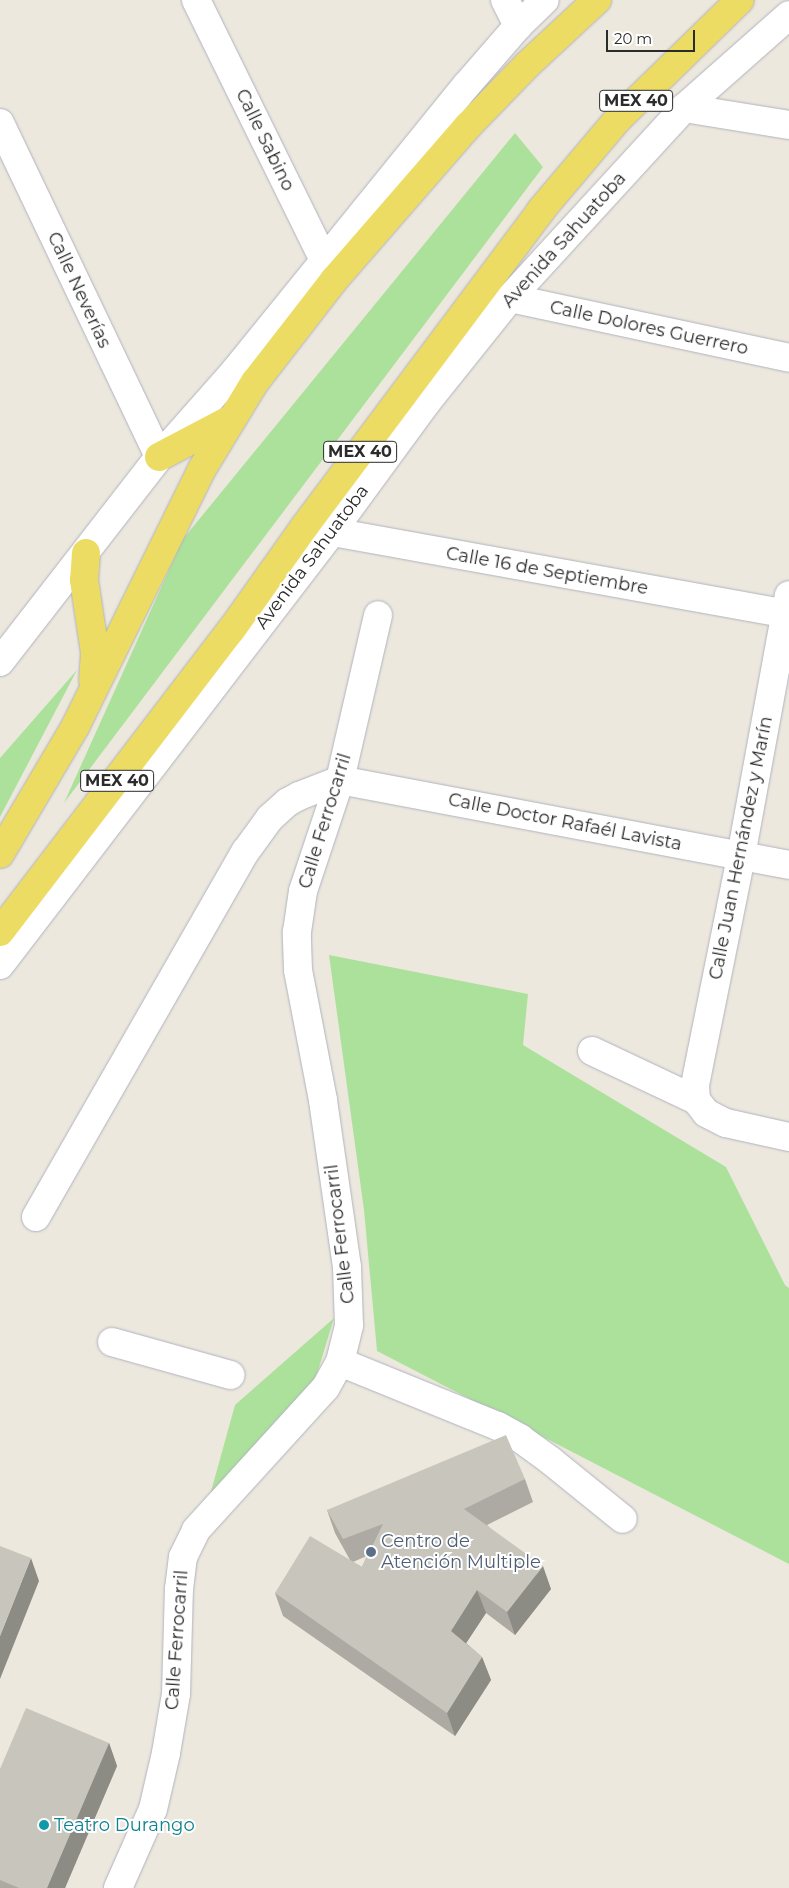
<!DOCTYPE html>
<html>
<head>
<meta charset="utf-8">
<style>
	body { margin:0 }
	#map { position:relative; width:789px; height:1888px; overflow:hidden; background:#ece8de; font-family:Montserrat,sans-serif }
	div>[style] { position:absolute }
	[style*='--x'] { left:calc(var(--x)*1px); top:calc(var(--y)*1px); width:calc(var(--w)*1px); rotate:calc(var(--a)*1deg) }
	.green>* { inset:0; background:#ace19c }
	.roads { filter:drop-shadow(0 0 1px #b1b2be) drop-shadow(0 0 1px #b1b2be) }
	.minor>* { height:28px; margin:-14px; padding:0 14px; transform-origin:14px; border-radius:14px; background:#fff }
	.major>* { height:28px; margin:-14px; padding:0 14px; transform-origin:14px; border-radius:14px; background:#ecdc64 }
	.wall>* { inset:0; background:#acaaa2 }
	.shaded-wall>* { inset:0; background:#8c8b84 }
	.building>* { inset:0; background:#c8c6bc }
	.dots>* { width:14px; height:14px; translate:-50% -50%; box-sizing:border-box; border:2px solid #fff; border-radius:50% }
	span { translate:-50% -50%; white-space:nowrap; text-align:center; line-height:1.15; -webkit-text-stroke:4px #fff; paint-order:stroke }
	.shield-label span { padding:1px 4px; background:#fff; border:1px solid; border-radius:4px; -webkit-text-stroke-width:0 }
	.shield-label { font-size:16px; color:#2b2b2b; font-weight:700 }
	.street-label { font-size:18px; color:#2b2b2b }
	.service-label { font-size:18px; color:#4e5e75 }
	.left { translate:0 -50%; text-align:left }
	.culture-label { font-size:18px; color:#0d838f }
	.scale { position:absolute; left:606px; top:30px; width:89px; height:22px; box-sizing:border-box; border:2px solid #2b2b2b; border-top:0; padding-left:6px; font-size:15px; line-height:18px; white-space:nowrap; color:#2b2b2b; -webkit-text-stroke:4px #fff; paint-order:stroke }
</style>
</head>
<body>
<div id="map">
	<div class="green">
		<i style="clip-path:polygon(515px 133px,543px 167px,64px 803px,183px 539px)"></i>
		<i style="clip-path:polygon(77px 670px,0 817px,0 758px)"></i>
		<i style="clip-path:polygon(329px 955px,528px 994px,523px 1045px,726px 1167px,785px 1285px,789px 1288px,789px 1564px,377px 1351px,364px 1210px)"></i>
		<i style="clip-path:polygon(334px 1318px,313px 1387px,210px 1495px,235px 1405px)"></i>
	</div>
	<div class="roads">
		<div class="minor">
			<i style="--x:196;--y:0;--w:305;--a:63.8"></i>
			<i style="--x:505;--y:0;--w:29;--a:63"></i>
			<i style="--x:684;--y:108;--w:106;--a:9.2"></i>
			<i style="--x:0;--y:123;--w:370;--a:64.5"></i>
			<i style="--x:510;--y:298;--w:285;--a:12.1"></i>
			<i style="--x:316;--y:529;--w:481;--a:10.2"></i>
			<i style="--x:0;--y:662;--w:259;--a:-52.2"></i>
			<i style="--x:159;--y:457;--w:115;--a:-48.5"></i>
			<i style="--x:235;--y:371;--w:367;--a:-51"></i>
			<i style="--x:466;--y:86;--w:79;--a:-49.1"></i>
			<i style="--x:518;--y:26;--w:37;--a:-44"></i>
			<i style="--x:0;--y:965;--w:544;--a:-52.54"></i>
			<i style="--x:331;--y:533;--w:161;--a:-53.8"></i>
			<i style="--x:426;--y:403;--w:134;--a:-51.3"></i>
			<i style="--x:510;--y:298;--w:258;--a:-47.5"></i>
			<i style="--x:684;--y:108;--w:140;--a:-41.5"></i>
			<i style="--x:592;--y:1051;--w:115;--a:25.2"></i>
			<i style="--x:696;--y:1100;--w:16;--a:52"></i>
			<i style="--x:706;--y:1113;--w:22;--a:27"></i>
			<i style="--x:726;--y:1123;--w:65;--a:12.5"></i>
			<i style="--x:696;--y:1100;--w:15;--a:-94"></i>
			<i style="--x:695;--y:1085;--w:234;--a:-78.6"></i>
			<i style="--x:741;--y:856;--w:265;--a:-79.6"></i>
			<i style="--x:36;--y:1217;--w:422;--a:-60.2"></i>
			<i style="--x:246;--y:851;--w:41;--a:-54"></i>
			<i style="--x:270;--y:818;--w:24;--a:-42"></i>
			<i style="--x:288;--y:802;--w:13;--a:-29"></i>
			<i style="--x:299;--y:796;--w:44;--a:-21.3"></i>
			<i style="--x:340;--y:780;--w:457;--a:10.7"></i>
			<i style="--x:112;--y:1342;--w:123;--a:15.6"></i>
			<i style="--x:340;--y:1362;--w:170;--a:22.1"></i>
			<i style="--x:498;--y:1426;--w:26;--a:29"></i>
			<i style="--x:521;--y:1439;--w:37;--a:36"></i>
			<i style="--x:551;--y:1461;--w:92;--a:38.9"></i>
			<i style="--x:118;--y:1888;--w:86;--a:-66.1"></i>
			<i style="--x:153;--y:1809;--w:57;--a:-76.9"></i>
			<i style="--x:166;--y:1753;--w:60;--a:-80.4"></i>
			<i style="--x:176;--y:1694;--w:105;--a:-88.4"></i>
			<i style="--x:179;--y:1589;--w:32;--a:-83"></i>
			<i style="--x:183;--y:1557;--w:30;--a:-64"></i>
			<i style="--x:196;--y:1530;--w:193;--a:-47.7"></i>
			<i style="--x:326;--y:1387;--w:29;--a:-61"></i>
			<i style="--x:340;--y:1362;--w:38;--a:-76"></i>
			<i style="--x:349;--y:1325;--w:58;--a:-92"></i>
			<i style="--x:347;--y:1267;--w:169;--a:-98.2"></i>
			<i style="--x:323;--y:1100;--w:132;--a:-100.9"></i>
			<i style="--x:298;--y:970;--w:38;--a:-92"></i>
			<i style="--x:297;--y:932;--w:41;--a:-81.7"></i>
			<i style="--x:303;--y:891;--w:117;--a:-71.6"></i>
			<i style="--x:340;--y:780;--w:169;--a:-77"></i>
		</div>
		<div class="major">
			<i style="--x:159;--y:457;--w:81;--a:-27.8"></i>
			<i style="--x:86;--y:553;--w:27;--a:94"></i>
			<i style="--x:84;--y:580;--w:74;--a:81.4"></i>
			<i style="--x:95;--y:653;--w:27;--a:94"></i>
			<i style="--x:0;--y:854;--w:147;--a:-59.4"></i>
			<i style="--x:75;--y:727;--w:288;--a:-63.8"></i>
			<i style="--x:202;--y:469;--w:102;--a:-58.7"></i>
			<i style="--x:255;--y:382;--w:129;--a:-52.2"></i>
			<i style="--x:334;--y:280;--w:203;--a:-49"></i>
			<i style="--x:467;--y:127;--w:86;--a:-45.9"></i>
			<i style="--x:527;--y:65;--w:96;--a:-42.9"></i>
			<i style="--x:0;--y:932;--w:382;--a:-52.6"></i>
			<i style="--x:232;--y:629;--w:126;--a:-54.7"></i>
			<i style="--x:305;--y:526;--w:394;--a:-53.2"></i>
			<i style="--x:541;--y:210;--w:119;--a:-49.8"></i>
			<i style="--x:618;--y:119;--w:170;--a:-44.3"></i>
		</div>
	</div>
	<div class="wall">
		<i style="clip-path:polygon(evenodd,525px 1479px,533px 1502px,487px 1525px,551px 1589px,515px 1635px,486px 1613px,466px 1643px,482px 1657px,491px 1680px,455px 1736px,283px 1616px,275px 1593px,350px 1560px,335px 1533px,327px 1510px,525px 1479px,367px 1556px,362px 1567px,353px 1562px,362px 1558px,367px 1556px)"></i>
		<i style="clip-path:polygon(109px 1743px,117px 1766px,65px 1888px,0 1888px,0 1769px)"></i>
	</div>
	<div class="shaded-wall">
		<i style="clip-path:polygon(31px 1558px,39px 1581px,0 1679px,0 1636px)"></i>
		<i style="clip-path:polygon(543px 1566px,551px 1589px,515px 1635px,507px 1612px)"></i>
		<i style="clip-path:polygon(477px 1590px,486px 1613px,459px 1654px,451px 1631px)"></i>
		<i style="clip-path:polygon(482px 1657px,491px 1680px,455px 1736px,447px 1713px)"></i>
		<i style="clip-path:polygon(109px 1743px,117px 1766px,65px 1888px,47px 1888px)"></i>
	</div>
	<div class="building">
		<i style="clip-path:polygon(506px 1435px,525px 1479px,464px 1509px,543px 1566px,507px 1612px,477px 1590px,451px 1631px,482px 1657px,447px 1713px,275px 1593px,310px 1536px,362px 1567px,383px 1524px,343px 1539px,327px 1510px)"></i>
		<i style="clip-path:polygon(0 1546px,31px 1558px,0 1636px)"></i>
		<i style="clip-path:polygon(26px 1708px,109px 1743px,47px 1888px,19px 1888px,0 1880px,0 1769px)"></i>
	</div>
	<div class="dots">
		<i style="left:371px;top:1552px;background:#5c6f8a"></i>
		<i style="left:44px;top:1825px;background:#0f9aa8"></i>
	</div>
	<div class="shield-label">
		<span style="left:636px;top:101px">MEX 40</span>
		<span style="left:360px;top:452px">MEX 40</span>
		<span style="left:117px;top:781px">MEX 40</span>
	</div>
	<div class="street-label">
		<span style="left:265px;top:140px;rotate:64deg">Calle Sabino</span>
		<span style="left:564px;top:240px;rotate:-48deg">Avenida Sahuatoba</span>
		<span style="left:79px;top:290px;rotate:65deg">Calle Neverías</span>
		<span style="left:649px;top:328px;rotate:12deg">Calle Dolores Guerrero</span>
		<span style="left:312px;top:557px;rotate:-53deg">Avenida Sahuatoba</span>
		<span style="left:547px;top:571px;rotate:10deg">Calle 16 de Septiembre</span>
		<span style="left:325px;top:821px;rotate:-73deg">Calle Ferrocarril</span>
		<span style="left:565px;top:822px;rotate:11deg">Calle Doctor Rafaél Lavista</span>
		<span style="left:741px;top:848px;rotate:-79deg">Calle Juan Hernández y Marín</span>
		<span style="left:340px;top:1234px;rotate:-97deg">Calle Ferrocarril</span>
		<span style="left:177px;top:1640px;rotate:-86deg">Calle Ferrocarril</span>
	</div>
	<div class="service-label">
		<span class="left" style="left:381px;top:1552px">Centro de<br>Atención Multiple</span>
	</div>
	<div class="culture-label">
		<span class="left" style="left:54px;top:1825px">Teatro Durango</span>
	</div>
	<div class="scale">20 m</div>
</div>
</body>
</html>
